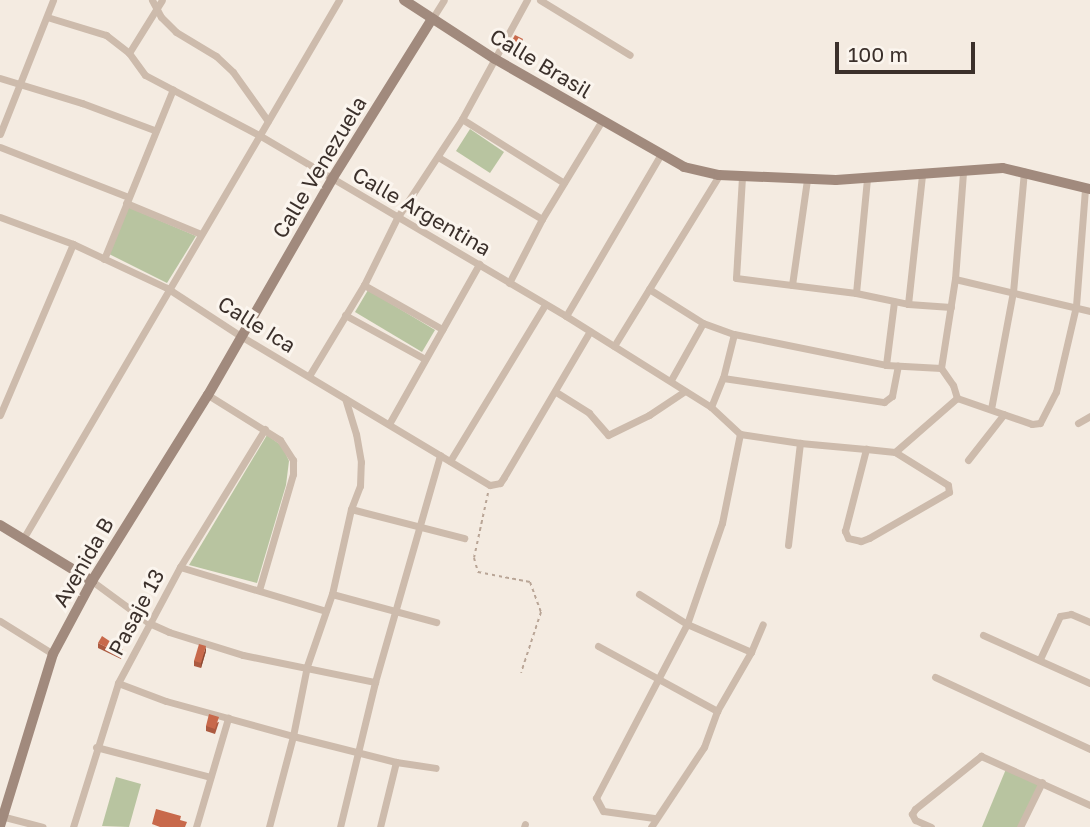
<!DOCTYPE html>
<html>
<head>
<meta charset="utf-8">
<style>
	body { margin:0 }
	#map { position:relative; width:1090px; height:827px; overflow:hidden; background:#f4ebe1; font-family:"Golos Text",sans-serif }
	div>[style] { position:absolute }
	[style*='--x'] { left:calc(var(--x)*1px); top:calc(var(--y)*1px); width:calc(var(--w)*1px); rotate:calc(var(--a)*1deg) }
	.green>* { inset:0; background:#b8c4a0 }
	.path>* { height:2px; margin-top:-1px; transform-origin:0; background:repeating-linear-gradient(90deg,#b9a596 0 3.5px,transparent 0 7px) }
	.street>* { height:7px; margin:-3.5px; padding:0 3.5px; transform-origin:3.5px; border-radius:3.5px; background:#cdbbac }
	.secondary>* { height:10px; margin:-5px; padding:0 5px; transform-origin:5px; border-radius:5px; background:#a18a7d }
	.wall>* { inset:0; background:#ac5a40 }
	.shaded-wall>* { inset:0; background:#8c4a34 }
	.building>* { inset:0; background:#c8694b }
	span { translate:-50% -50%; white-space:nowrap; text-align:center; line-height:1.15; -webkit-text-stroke:6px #fbf5ee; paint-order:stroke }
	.street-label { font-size:21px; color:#3b302b }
	.scale { position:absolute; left:835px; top:42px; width:140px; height:32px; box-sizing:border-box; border:4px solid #3b302b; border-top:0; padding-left:9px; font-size:21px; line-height:24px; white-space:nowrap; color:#3b302b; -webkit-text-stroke:5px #fbf5ee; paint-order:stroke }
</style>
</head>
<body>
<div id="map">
	<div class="green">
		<i style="clip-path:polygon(470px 129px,504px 152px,490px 173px,456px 151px)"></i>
		<i style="clip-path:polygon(128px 207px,196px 236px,167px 283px,109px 254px)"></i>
		<i style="clip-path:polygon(368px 290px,435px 330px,422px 352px,355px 312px)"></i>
		<i style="clip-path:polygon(267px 435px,282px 446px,289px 461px,286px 485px,257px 583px,189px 565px)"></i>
		<i style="clip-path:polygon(1006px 769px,1040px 785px,1021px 827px,982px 827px)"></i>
		<i style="clip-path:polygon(116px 777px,141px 784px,129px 827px,102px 826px)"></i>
	</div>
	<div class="path">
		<i style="--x:488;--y:493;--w:66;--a:102.2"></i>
		<i style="--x:474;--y:558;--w:15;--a:74"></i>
		<i style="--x:478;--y:572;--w:53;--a:10.9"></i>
		<i style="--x:530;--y:582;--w:32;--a:70"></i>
		<i style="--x:541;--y:612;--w:64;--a:108.2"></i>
	</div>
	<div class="street">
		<i style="--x:152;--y:0;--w:19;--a:62"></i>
		<i style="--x:161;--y:17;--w:21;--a:45"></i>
		<i style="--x:176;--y:32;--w:47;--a:31"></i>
		<i style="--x:216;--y:56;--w:23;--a:43"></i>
		<i style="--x:233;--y:72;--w:60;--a:54.5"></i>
		<i style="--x:540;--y:0;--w:105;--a:31.4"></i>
		<i style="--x:47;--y:17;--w:62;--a:17"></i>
		<i style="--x:106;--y:35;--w:29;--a:38"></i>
		<i style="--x:129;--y:53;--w:27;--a:54"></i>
		<i style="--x:145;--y:75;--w:129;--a:27.8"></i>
		<i style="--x:259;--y:135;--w:356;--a:30.5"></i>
		<i style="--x:566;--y:316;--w:171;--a:32.1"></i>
		<i style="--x:711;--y:407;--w:40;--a:43"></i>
		<i style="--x:740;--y:434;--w:61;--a:8.5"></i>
		<i style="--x:800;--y:443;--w:66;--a:5.2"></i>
		<i style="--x:866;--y:449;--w:29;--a:6"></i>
		<i style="--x:895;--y:452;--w:62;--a:31.9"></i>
		<i style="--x:948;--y:485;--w:7;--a:82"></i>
		<i style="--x:949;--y:492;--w:92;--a:150.1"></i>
		<i style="--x:869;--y:538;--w:9;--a:159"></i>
		<i style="--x:861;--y:541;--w:13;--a:-167"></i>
		<i style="--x:848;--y:538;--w:8;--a:-113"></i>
		<i style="--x:845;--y:531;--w:85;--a:-75.6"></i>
		<i style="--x:432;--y:19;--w:22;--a:-58"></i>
		<i style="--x:129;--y:53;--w:62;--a:-58.1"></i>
		<i style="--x:0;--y:78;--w:86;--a:17"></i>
		<i style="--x:82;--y:103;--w:77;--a:20.6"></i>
		<i style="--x:462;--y:119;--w:120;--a:32.1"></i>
		<i style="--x:0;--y:134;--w:144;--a:-68.4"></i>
		<i style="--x:0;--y:147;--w:137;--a:21.3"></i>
		<i style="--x:438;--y:157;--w:121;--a:30.8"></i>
		<i style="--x:742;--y:177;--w:101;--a:93.4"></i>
		<i style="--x:736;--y:278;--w:121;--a:7.1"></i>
		<i style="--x:856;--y:293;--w:53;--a:11.9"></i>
		<i style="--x:908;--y:304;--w:43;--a:4"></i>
		<i style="--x:126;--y:203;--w:81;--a:22.5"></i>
		<i style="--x:0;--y:217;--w:78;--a:20.3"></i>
		<i style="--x:73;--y:244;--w:104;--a:25.1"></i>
		<i style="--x:167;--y:288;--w:86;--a:33.1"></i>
		<i style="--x:239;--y:335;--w:292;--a:30.9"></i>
		<i style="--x:490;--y:485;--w:10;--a:-11"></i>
		<i style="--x:500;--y:483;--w:7;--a:-56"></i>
		<i style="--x:504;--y:477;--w:169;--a:-59.5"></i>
		<i style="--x:104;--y:259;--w:183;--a:-67.9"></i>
		<i style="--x:955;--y:279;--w:139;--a:13.3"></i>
		<i style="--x:509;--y:283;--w:72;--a:-62.7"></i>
		<i style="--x:542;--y:219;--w:114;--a:-58.7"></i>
		<i style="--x:364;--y:285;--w:90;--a:29.4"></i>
		<i style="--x:792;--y:285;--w:106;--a:-81.9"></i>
		<i style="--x:649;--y:289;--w:64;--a:32.2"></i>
		<i style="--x:703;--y:323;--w:33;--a:20"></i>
		<i style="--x:856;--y:293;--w:115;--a:-84.5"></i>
		<i style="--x:908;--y:304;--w:129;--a:-83.8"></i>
		<i style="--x:345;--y:315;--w:91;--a:28.8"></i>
		<i style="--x:566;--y:316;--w:186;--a:-59.6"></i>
		<i style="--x:614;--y:346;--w:201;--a:-58.4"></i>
		<i style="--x:886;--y:365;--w:64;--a:-82.8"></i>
		<i style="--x:941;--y:368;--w:90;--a:-81.1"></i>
		<i style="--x:955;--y:279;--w:107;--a:-85.7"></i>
		<i style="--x:309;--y:376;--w:106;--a:-58.9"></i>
		<i style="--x:364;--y:285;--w:75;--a:-63.8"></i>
		<i style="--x:397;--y:218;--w:118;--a:-56.7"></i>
		<i style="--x:462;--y:119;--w:136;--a:-61.4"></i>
		<i style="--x:723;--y:378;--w:163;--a:8.5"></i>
		<i style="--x:884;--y:402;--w:10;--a:-37"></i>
		<i style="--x:892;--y:396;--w:31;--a:-79"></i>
		<i style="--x:671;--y:380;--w:65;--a:-60.7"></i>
		<i style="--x:556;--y:392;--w:39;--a:32"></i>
		<i style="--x:589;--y:413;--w:29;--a:49"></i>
		<i style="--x:608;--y:435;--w:46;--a:-26"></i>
		<i style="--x:649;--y:415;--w:43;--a:-33.7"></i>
		<i style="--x:208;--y:395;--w:85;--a:32"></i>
		<i style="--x:280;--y:440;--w:24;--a:57"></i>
		<i style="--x:293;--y:460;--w:14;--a:90"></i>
		<i style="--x:293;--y:474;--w:121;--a:106.3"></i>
		<i style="--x:711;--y:407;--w:31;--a:-68"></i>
		<i style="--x:723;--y:378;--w:45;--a:-76"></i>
		<i style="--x:734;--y:334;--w:155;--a:11.5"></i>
		<i style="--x:886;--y:365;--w:55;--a:3.1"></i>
		<i style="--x:941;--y:368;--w:21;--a:55"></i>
		<i style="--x:953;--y:385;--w:14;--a:73"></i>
		<i style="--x:957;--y:398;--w:79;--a:19.1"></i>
		<i style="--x:1032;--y:424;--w:8;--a:-7"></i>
		<i style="--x:1040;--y:423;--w:35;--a:-63"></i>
		<i style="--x:1056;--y:392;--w:88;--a:-76.9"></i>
		<i style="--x:1076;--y:306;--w:118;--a:-85.6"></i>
		<i style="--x:991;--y:409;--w:119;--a:-79.4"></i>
		<i style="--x:1013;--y:292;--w:121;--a:-84.8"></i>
		<i style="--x:0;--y:415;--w:186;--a:-66.9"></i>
		<i style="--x:1078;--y:423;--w:14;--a:-30"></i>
		<i style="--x:389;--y:424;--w:184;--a:-60.6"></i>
		<i style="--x:895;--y:452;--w:82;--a:-41.1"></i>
		<i style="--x:968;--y:460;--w:58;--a:-52"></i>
		<i style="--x:450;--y:461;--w:183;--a:-58.7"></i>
		<i style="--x:351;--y:509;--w:117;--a:14.4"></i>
		<i style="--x:23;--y:539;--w:625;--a:-59.62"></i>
		<i style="--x:788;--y:545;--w:103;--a:-83.3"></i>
		<i style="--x:180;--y:567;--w:152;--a:16.8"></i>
		<i style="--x:92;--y:581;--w:71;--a:36.4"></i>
		<i style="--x:149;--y:623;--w:22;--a:24"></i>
		<i style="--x:169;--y:632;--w:77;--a:17.3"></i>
		<i style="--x:243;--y:655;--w:135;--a:11.6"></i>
		<i style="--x:332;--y:594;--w:108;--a:15.1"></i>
		<i style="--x:639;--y:594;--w:57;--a:32"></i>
		<i style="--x:687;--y:624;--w:70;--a:23.6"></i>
		<i style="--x:0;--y:621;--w:62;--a:31.9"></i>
		<i style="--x:983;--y:635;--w:117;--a:24.2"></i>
		<i style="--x:598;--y:646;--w:136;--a:28.6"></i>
		<i style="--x:1040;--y:659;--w:47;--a:-65.1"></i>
		<i style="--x:1060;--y:616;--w:11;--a:-10"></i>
		<i style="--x:1071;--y:614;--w:21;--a:23"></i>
		<i style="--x:935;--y:677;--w:171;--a:24.9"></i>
		<i style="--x:118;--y:683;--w:51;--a:20.6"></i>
		<i style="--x:166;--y:701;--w:132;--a:15.4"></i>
		<i style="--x:293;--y:736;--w:106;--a:14.2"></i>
		<i style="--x:396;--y:762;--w:40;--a:8.5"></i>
		<i style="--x:96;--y:747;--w:118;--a:14.7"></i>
		<i style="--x:1;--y:816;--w:43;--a:14.7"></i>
		<i style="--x:654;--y:818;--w:51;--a:-172.2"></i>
		<i style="--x:603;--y:811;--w:15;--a:-118"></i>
		<i style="--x:596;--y:798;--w:196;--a:-62.4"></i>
		<i style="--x:687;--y:624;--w:107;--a:-70.9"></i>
		<i style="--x:722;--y:523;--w:91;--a:-78.6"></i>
		<i style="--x:73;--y:827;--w:151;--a:-72.6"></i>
		<i style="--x:118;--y:683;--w:132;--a:-61.9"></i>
		<i style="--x:180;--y:567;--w:162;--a:-58.4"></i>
		<i style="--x:196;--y:827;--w:114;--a:-73.6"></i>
		<i style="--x:269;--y:827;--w:94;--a:-75.2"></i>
		<i style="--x:293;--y:736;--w:71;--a:-78.7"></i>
		<i style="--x:307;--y:666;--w:76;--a:-70.9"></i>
		<i style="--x:332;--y:594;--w:87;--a:-77.4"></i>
		<i style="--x:351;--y:509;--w:25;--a:-69"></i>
		<i style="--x:360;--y:486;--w:24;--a:-88"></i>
		<i style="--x:361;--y:462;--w:28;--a:-100"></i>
		<i style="--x:356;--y:434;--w:37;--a:-107"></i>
		<i style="--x:340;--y:827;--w:149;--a:-76.4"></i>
		<i style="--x:375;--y:682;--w:236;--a:-74"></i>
		<i style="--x:380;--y:827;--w:67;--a:-76.2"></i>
		<i style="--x:524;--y:827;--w:3;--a:-72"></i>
		<i style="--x:651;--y:827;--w:96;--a:-56.5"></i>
		<i style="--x:704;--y:747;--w:38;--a:-70"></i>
		<i style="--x:717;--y:711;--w:68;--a:-60"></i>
		<i style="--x:751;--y:652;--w:30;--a:-67"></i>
		<i style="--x:931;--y:827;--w:17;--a:-156"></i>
		<i style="--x:915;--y:820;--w:7;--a:-117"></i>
		<i style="--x:912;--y:814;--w:6;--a:-59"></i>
		<i style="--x:915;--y:809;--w:85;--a:-38.8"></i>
		<i style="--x:981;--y:756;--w:120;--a:24.2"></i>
		<i style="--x:1020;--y:827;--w:50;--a:-63.9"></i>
	</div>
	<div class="secondary">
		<i style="--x:404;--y:0;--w:108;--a:33"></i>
		<i style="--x:495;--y:59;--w:218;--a:29.7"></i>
		<i style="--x:684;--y:167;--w:36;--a:13"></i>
		<i style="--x:719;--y:175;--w:117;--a:2.4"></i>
		<i style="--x:836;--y:180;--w:167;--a:-4.1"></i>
		<i style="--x:1003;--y:168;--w:89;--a:13.6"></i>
		<i style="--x:0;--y:525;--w:108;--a:31.3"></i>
		<i style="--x:0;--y:826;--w:180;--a:-72.9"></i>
		<i style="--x:53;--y:654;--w:83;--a:-61.9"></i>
		<i style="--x:92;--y:581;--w:219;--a:-58.1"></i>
		<i style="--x:208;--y:395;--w:249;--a:-60.1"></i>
		<i style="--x:332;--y:179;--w:189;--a:-58"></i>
	</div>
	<div class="wall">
		<i style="clip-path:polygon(510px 44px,523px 44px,518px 53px,510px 49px)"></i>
		<i style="clip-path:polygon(98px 643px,123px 655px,121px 659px,98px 648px)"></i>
		<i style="clip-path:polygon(206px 651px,201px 668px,194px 666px,194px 661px)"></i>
		<i style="clip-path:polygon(219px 722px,215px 734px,206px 731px,206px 726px)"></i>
	</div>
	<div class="shaded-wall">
		<i style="clip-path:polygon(523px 39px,523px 44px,518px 53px,518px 48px)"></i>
		<i style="clip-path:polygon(206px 646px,206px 651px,201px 668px,201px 663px)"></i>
	</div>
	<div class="building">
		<i style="clip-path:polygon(515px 35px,523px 39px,518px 48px,510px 44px)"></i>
		<i style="clip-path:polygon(102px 636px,123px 650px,121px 654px,98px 643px)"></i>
		<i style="clip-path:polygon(199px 644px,206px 646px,201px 663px,194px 661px)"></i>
		<i style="clip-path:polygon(209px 714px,219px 717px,215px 729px,206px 726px)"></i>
		<i style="clip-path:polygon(156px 809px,181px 816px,180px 820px,187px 822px,185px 827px,160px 827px,152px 824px)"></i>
	</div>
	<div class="street-label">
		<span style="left:541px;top:63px;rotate:31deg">Calle Brasil</span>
		<span style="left:319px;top:167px;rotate:-59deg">Calle Venezuela</span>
		<span style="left:422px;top:211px;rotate:30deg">Calle Argentina</span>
		<span style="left:257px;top:324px;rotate:32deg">Calle Ica</span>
		<span style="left:83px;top:562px;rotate:-60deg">Avenida B</span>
		<span style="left:136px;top:612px;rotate:-62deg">Pasaje 13</span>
	</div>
	<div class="scale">100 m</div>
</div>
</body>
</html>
